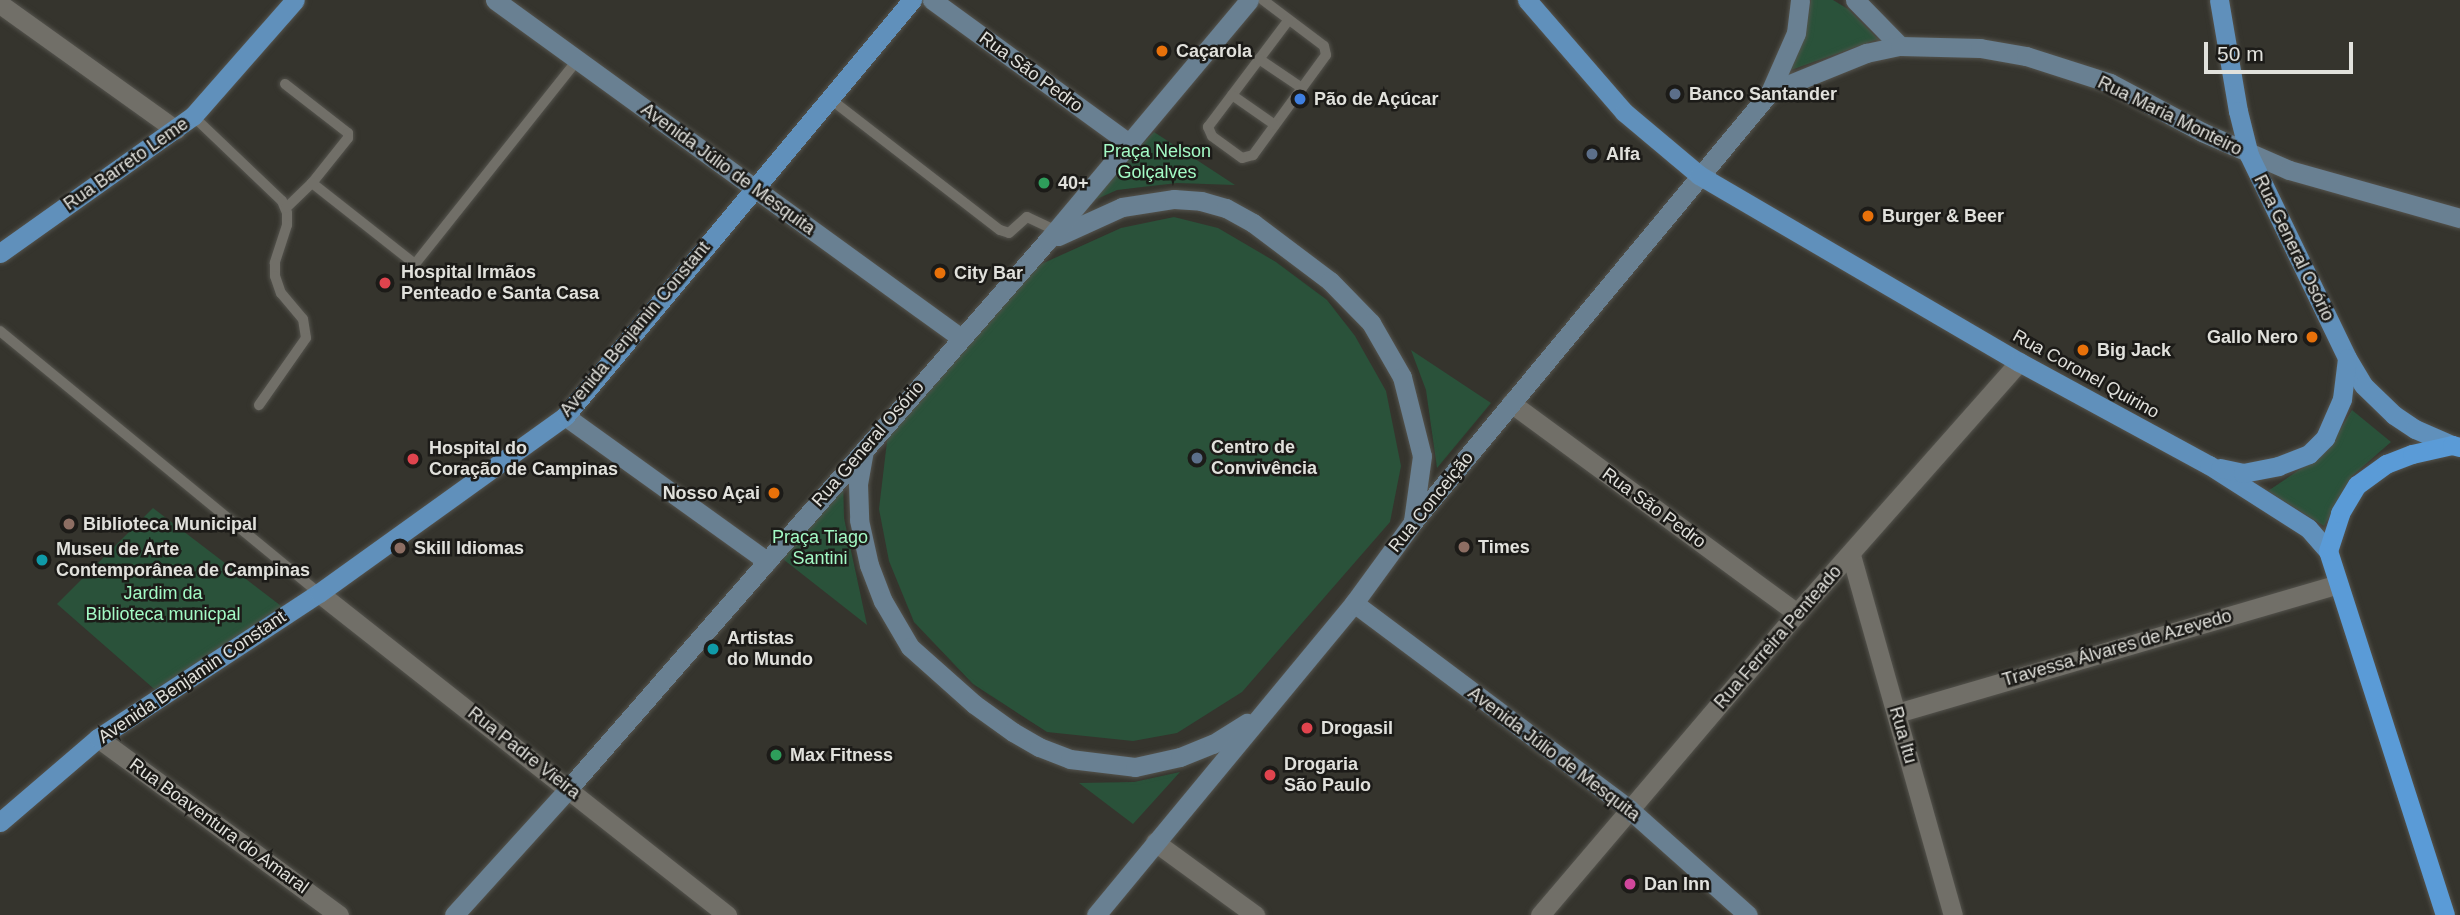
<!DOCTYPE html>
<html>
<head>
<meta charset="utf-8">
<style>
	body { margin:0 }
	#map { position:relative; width:2460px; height:915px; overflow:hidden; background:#35342d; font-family:Arial,sans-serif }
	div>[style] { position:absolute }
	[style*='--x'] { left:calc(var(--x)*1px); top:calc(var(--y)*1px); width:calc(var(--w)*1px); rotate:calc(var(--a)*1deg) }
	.green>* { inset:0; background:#2a523a }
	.roads { filter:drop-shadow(0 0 2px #54534d) drop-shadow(0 0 2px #54534d) }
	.service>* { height:10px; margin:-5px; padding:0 5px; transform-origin:5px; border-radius:5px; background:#716f68 }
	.minor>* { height:19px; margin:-9.5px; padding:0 9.5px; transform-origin:9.5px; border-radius:9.5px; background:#716f68 }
	.tertiary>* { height:19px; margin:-9.5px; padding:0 9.5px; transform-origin:9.5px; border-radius:9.5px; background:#716f68 }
	.secondary>* { height:19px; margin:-9.5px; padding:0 9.5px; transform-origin:9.5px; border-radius:9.5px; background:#698092 }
	.primary>* { height:19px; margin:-9.5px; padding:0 9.5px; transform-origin:9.5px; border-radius:9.5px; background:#6090bb }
	.trunk>* { height:19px; margin:-9.5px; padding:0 9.5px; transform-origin:9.5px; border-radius:9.5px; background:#5a9bd7 }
	.dots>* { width:19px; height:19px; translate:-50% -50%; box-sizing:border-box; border:4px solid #1c1b18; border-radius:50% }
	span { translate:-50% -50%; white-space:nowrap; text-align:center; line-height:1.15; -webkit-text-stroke:5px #1c1b18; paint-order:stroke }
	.poi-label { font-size:18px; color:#e1e1dc; font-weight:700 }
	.left { translate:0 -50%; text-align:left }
	.right { translate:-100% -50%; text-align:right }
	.street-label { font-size:18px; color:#e1e1dc }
	.park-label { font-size:18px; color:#a3fac5 }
	.scale { position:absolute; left:2204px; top:42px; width:149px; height:32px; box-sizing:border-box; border:4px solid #e1e1dc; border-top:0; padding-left:9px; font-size:21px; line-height:24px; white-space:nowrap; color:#e1e1dc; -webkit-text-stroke:5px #1c1b18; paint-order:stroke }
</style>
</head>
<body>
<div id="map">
	<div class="green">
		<i style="clip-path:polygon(1811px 0,1833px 0,1848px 9px,1878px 39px,1791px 70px,1805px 37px)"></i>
		<i style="clip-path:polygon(1154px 132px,1235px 185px,1177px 183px,1117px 190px,1081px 206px)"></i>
		<i style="clip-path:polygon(1174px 217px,1218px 228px,1276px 262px,1327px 300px,1355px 336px,1386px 391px,1401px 466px,1390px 522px,1242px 692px,1177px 733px,1133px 741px,1047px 732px,973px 684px,914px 622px,889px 561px,879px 509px,888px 433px,1037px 266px,1121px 228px)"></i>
		<i style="clip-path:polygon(1411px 350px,1491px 403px,1437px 468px,1426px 390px)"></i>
		<i style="clip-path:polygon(2352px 410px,2391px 442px,2352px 476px,2324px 526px,2268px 491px,2327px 451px)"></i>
		<i style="clip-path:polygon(843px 479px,844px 518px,867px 625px,774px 552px)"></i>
		<i style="clip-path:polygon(153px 508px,289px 612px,161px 695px,57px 604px)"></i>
		<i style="clip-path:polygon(1180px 772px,1133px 824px,1079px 783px,1134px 782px)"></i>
	</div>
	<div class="roads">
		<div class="service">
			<i style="--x:1263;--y:0;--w:76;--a:37"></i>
			<i style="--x:1324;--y:46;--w:9;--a:77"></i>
			<i style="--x:1326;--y:55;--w:124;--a:126.1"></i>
			<i style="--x:1253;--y:155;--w:11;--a:165"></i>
			<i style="--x:1242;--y:158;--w:37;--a:-144"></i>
			<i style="--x:1212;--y:136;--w:10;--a:-114"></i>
			<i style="--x:1208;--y:127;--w:133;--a:-53"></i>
			<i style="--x:1259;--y:59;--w:52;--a:34"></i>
			<i style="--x:285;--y:84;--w:80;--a:37.9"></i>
			<i style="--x:348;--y:133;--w:5;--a:90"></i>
			<i style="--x:348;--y:138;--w:58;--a:128.7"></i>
			<i style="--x:1232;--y:95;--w:52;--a:34.9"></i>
			<i style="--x:829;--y:98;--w:216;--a:37.7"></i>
			<i style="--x:1000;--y:230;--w:9;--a:18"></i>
			<i style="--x:1009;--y:233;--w:24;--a:-42"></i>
			<i style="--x:1027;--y:217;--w:33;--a:25"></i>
			<i style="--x:193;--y:116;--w:123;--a:43.7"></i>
			<i style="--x:282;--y:201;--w:13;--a:67"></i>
			<i style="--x:287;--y:213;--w:12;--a:90"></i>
			<i style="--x:287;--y:225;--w:40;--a:108"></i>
			<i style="--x:275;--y:263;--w:13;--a:90"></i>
			<i style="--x:275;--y:276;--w:18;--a:71"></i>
			<i style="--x:281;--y:293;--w:34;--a:50"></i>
			<i style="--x:303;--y:319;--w:19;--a:81"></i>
			<i style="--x:306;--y:338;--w:82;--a:125"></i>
			<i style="--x:286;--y:208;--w:36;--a:-44"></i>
			<i style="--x:312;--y:183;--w:131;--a:38.2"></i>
			<i style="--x:415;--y:264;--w:260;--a:-51.5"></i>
			<i style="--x:0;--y:331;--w:413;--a:39.4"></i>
		</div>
		<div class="minor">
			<i style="--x:0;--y:4;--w:216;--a:35.6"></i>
			<i style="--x:1511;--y:403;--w:355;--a:36.3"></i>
			<i style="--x:1851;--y:555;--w:374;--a:74.2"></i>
			<i style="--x:1897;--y:713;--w:459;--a:-16.3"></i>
			<i style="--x:98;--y:738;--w:299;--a:36.3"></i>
		</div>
		<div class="tertiary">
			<i style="--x:319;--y:593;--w:520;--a:38.28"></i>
			<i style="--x:1155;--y:842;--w:124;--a:36.1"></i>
			<i style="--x:1540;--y:915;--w:397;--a:-49.6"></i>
			<i style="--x:1797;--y:613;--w:335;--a:-48.5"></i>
		</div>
		<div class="secondary">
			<i style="--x:495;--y:0;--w:576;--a:35.95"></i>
			<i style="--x:932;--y:0;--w:243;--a:36"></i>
			<i style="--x:1855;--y:0;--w:64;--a:45.6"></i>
			<i style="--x:1770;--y:92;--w:104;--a:-22.1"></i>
			<i style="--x:1866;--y:53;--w:35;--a:-12"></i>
			<i style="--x:1900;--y:46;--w:80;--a:1.4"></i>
			<i style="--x:1980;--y:48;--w:47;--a:9.9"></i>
			<i style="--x:2026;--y:56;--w:88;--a:17.8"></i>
			<i style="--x:2110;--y:83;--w:104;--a:28"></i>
			<i style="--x:2202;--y:132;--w:95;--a:23.6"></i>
			<i style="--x:2289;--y:170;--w:178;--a:15.7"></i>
			<i style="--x:1058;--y:236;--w:70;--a:-24.4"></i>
			<i style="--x:1122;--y:207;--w:53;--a:-8.7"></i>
			<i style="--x:1174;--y:199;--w:27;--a:4"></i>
			<i style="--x:1201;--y:201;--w:26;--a:16"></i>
			<i style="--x:1226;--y:208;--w:31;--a:29"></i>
			<i style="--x:1253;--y:223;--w:96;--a:37"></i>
			<i style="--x:1330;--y:281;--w:59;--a:45.7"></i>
			<i style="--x:1371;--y:323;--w:62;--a:60.1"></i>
			<i style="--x:1402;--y:377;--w:81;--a:75.8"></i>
			<i style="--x:1422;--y:456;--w:66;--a:97.9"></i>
			<i style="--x:565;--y:416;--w:249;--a:35.7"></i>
			<i style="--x:864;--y:450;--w:35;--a:100"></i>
			<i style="--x:858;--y:484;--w:36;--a:88"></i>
			<i style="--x:859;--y:520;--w:46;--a:77.5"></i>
			<i style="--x:869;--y:565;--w:39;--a:69"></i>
			<i style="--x:883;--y:601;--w:53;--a:59.6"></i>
			<i style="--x:910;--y:647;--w:86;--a:41.7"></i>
			<i style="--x:974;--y:704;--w:48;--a:35.7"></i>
			<i style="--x:1013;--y:732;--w:30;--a:30"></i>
			<i style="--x:1039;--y:747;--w:33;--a:21"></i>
			<i style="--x:1070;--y:759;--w:65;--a:7"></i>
			<i style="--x:1135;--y:767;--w:46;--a:-12.5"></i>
			<i style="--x:1180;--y:757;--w:35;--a:-22"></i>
			<i style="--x:1213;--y:744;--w:40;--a:-32"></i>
			<i style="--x:1354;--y:603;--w:344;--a:36.8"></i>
			<i style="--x:1629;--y:809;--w:159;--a:41.7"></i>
			<i style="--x:454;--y:915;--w:171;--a:-47.8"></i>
			<i style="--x:569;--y:788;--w:726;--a:-48.85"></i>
			<i style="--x:1047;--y:241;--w:314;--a:-50"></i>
			<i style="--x:1096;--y:915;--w:405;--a:-50.4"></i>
			<i style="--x:1354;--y:603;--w:100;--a:-53.9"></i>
			<i style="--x:1413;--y:522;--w:559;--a:-50.3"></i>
			<i style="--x:1770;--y:92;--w:64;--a:-66.2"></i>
			<i style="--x:1796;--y:33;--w:33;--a:-83"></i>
		</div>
		<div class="primary">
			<i style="--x:1527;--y:0;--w:148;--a:49.1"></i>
			<i style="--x:1624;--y:112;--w:98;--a:40"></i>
			<i style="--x:1699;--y:175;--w:371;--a:30.3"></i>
			<i style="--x:2019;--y:362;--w:216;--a:28.5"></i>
			<i style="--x:2209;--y:465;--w:117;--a:32.5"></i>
			<i style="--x:2308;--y:528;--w:30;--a:49"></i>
			<i style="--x:2219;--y:0;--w:113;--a:80.3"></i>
			<i style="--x:2238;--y:111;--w:45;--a:76"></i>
			<i style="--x:2249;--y:155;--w:225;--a:64.2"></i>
			<i style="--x:2347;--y:358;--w:31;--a:59"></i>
			<i style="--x:2363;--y:385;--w:43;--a:44.1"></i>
			<i style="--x:2394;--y:415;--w:25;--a:34"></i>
			<i style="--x:2415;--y:429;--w:40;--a:23.4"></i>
			<i style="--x:0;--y:253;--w:237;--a:-35.4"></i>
			<i style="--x:193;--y:116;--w:154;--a:-48.7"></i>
			<i style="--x:2220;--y:468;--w:24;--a:12"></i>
			<i style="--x:2243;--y:473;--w:36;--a:-11"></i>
			<i style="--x:2278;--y:466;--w:33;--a:-21"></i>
			<i style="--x:2309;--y:454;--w:23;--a:-45"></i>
			<i style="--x:2325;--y:438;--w:43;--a:-66.4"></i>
			<i style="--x:2342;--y:399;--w:41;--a:-83"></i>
			<i style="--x:0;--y:822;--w:129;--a:-40.6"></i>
			<i style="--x:98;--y:738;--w:264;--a:-33.3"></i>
			<i style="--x:319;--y:593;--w:303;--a:-35.7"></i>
			<i style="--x:565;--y:416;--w:542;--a:-50.17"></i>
		</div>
		<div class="trunk">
			<i style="--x:2445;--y:915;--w:382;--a:-107.8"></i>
			<i style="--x:2328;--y:551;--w:40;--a:-72"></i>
			<i style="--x:2340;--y:513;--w:33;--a:-59"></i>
			<i style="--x:2357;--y:485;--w:36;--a:-36"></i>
			<i style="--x:2386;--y:464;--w:28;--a:-21"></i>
			<i style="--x:2412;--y:454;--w:41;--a:-12.7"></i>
			<i style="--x:2452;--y:445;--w:8;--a:14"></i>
		</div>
	</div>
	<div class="dots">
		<i style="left:1162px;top:51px;background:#e8710a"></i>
		<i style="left:1675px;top:94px;background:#5c6f8a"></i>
		<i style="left:1300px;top:99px;background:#3f7fe0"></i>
		<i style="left:1592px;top:154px;background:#5c6f8a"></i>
		<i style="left:1044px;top:183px;background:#2e9e5b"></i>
		<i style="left:1868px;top:216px;background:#e8710a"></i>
		<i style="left:940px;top:273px;background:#e8710a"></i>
		<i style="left:385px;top:283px;background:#e0444e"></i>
		<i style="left:2312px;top:337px;background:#e8710a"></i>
		<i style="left:2083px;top:350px;background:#e8710a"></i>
		<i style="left:1197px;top:458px;background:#5c6f8a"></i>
		<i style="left:413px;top:459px;background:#e0444e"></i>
		<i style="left:774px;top:493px;background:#e8710a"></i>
		<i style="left:69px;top:524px;background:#8d6e63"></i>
		<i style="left:1464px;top:547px;background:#8d6e63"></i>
		<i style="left:400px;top:548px;background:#8d6e63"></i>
		<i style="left:42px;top:560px;background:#0f9aa8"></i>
		<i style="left:713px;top:649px;background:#0f9aa8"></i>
		<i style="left:1307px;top:728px;background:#e0444e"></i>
		<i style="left:776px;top:755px;background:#2e9e5b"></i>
		<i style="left:1270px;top:775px;background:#e0444e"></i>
		<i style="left:1630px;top:884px;background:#d1479c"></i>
	</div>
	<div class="poi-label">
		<span class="left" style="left:1176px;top:51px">Caçarola</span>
		<span class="left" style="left:1689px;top:94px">Banco Santander</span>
		<span class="left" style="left:1314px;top:99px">Pão de Açúcar</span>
		<span class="left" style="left:1606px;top:154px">Alfa</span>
		<span class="left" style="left:1058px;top:183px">40+</span>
		<span class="left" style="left:1882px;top:216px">Burger &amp; Beer</span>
		<span class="left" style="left:401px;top:283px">Hospital Irmãos<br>Penteado e Santa Casa</span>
		<span class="left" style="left:954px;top:273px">City Bar</span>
		<span class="right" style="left:2298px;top:337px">Gallo Nero</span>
		<span class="left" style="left:2097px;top:350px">Big Jack</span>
		<span class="left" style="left:1211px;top:458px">Centro de<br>Convivência</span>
		<span class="left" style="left:429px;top:459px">Hospital do<br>Coração de Campinas</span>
		<span class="right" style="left:760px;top:493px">Nosso Açai</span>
		<span class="left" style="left:83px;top:524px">Biblioteca Municipal</span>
		<span class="left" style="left:1478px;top:547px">Times</span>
		<span class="left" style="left:414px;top:548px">Skill Idiomas</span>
		<span class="left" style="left:56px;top:560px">Museu de Arte<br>Contemporânea de Campinas</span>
		<span class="left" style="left:727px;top:649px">Artistas<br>do Mundo</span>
		<span class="left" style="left:1321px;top:728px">Drogasil</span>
		<span class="left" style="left:790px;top:755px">Max Fitness</span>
		<span class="left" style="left:1284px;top:775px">Drogaria<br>São Paulo</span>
		<span class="left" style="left:1644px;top:884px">Dan Inn</span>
	</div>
	<div class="street-label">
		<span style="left:1031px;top:72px;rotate:36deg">Rua São Pedro</span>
		<span style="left:2170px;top:116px;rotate:26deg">Rua Maria Monteiro</span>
		<span style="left:126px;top:164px;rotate:-35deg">Rua Barreto Leme</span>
		<span style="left:728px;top:169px;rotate:36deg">Avenida Júlio de Mesquita</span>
		<span style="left:2294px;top:248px;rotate:64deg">Rua General Osório</span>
		<span style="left:635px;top:329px;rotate:-50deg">Avenida Benjamin Constant</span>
		<span style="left:2086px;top:374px;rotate:29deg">Rua Coronel Quirino</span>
		<span style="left:868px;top:444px;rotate:-49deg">Rua General Osório</span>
		<span style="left:1431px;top:502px;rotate:-51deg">Rua Conceição</span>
		<span style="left:1654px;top:508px;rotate:36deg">Rua São Pedro</span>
		<span style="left:1778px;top:637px;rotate:-49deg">Rua Ferreira Penteado</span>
		<span style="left:2117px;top:648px;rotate:-16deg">Travessa Álvares de Azevedo</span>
		<span style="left:192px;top:677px;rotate:-34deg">Avenida Benjamin Constant</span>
		<span style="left:1903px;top:735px;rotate:74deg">Rua Itu</span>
		<span style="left:524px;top:753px;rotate:38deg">Rua Padre Vieira</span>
		<span style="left:1554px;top:754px;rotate:37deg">Avenida Júlio de Mesquita</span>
		<span style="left:219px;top:826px;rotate:36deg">Rua Boaventura do Amaral</span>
	</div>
	<div class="park-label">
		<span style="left:1157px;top:162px">Praça Nelson<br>Golçalves</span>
		<span style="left:820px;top:548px">Praça Tiago<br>Santini</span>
		<span style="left:163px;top:604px">Jardim da<br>Biblioteca municpal</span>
	</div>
	<div class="scale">50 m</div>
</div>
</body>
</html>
